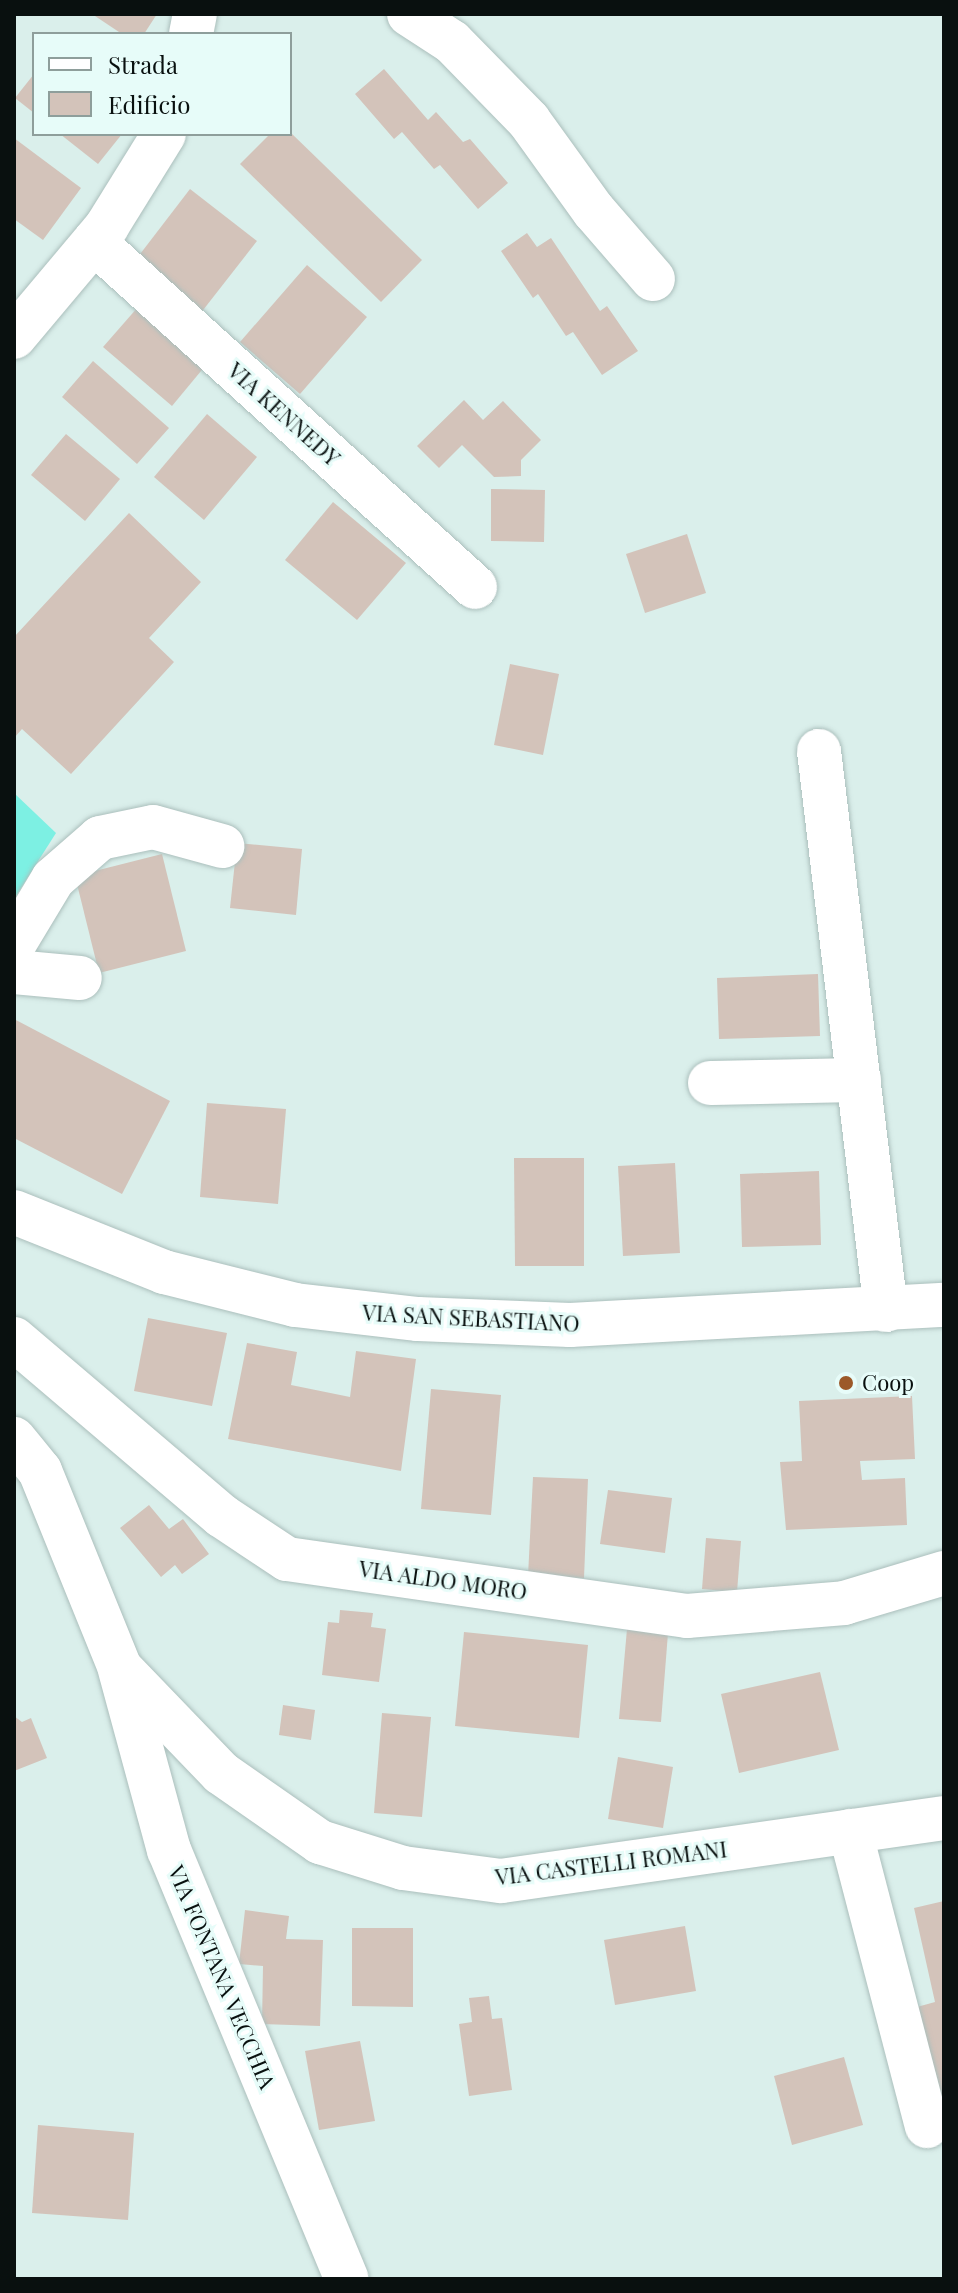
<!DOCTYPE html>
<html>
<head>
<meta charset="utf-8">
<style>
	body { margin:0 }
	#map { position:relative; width:958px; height:2293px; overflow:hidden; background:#daefeb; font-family:"Playfair Display",serif }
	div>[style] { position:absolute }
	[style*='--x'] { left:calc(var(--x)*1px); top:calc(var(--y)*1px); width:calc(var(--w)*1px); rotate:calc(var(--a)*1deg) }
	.green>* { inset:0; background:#7df0e3 }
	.building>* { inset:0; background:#d3c3ba }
	.roads { filter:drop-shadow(0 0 2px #abbfbc) drop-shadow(0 0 2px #abbfbc) }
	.minor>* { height:44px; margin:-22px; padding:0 22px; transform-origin:22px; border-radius:22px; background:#fff }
	.dots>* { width:22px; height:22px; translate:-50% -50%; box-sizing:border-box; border:4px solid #e7fcf9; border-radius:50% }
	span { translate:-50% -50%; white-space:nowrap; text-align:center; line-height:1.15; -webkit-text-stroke:6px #e7fcf9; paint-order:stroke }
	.street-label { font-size:22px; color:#09100f }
	.poi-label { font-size:22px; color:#09100f }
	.left { translate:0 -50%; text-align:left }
	.frame { position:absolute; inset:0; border:16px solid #09100f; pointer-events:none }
	.legend { position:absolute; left:32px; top:32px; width:260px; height:104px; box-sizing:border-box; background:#e7fcf9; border:2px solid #8e9e9b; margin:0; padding:10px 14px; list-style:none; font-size:24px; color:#09100f }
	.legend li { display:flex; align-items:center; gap:16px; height:40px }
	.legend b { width:40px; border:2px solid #8e9e9b }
</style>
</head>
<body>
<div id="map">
	<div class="green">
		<i style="clip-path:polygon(14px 793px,56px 833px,14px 899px)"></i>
	</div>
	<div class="building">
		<i style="clip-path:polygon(92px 14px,157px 14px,144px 34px,122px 34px)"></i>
		<i style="clip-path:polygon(384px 69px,428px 120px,436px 112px,463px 142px,470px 139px,508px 183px,478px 209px,440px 165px,434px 169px,402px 132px,394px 139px,355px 94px)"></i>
		<i style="clip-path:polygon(34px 74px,34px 113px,15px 98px)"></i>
		<i style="clip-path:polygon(290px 132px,422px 260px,381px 302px,240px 164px,270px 134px)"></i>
		<i style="clip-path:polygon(60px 134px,122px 134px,98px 164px)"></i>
		<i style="clip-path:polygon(14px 138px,81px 188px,43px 240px,14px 219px)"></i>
		<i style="clip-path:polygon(190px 189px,257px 241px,200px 314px,134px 262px)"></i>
		<i style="clip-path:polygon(527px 233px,537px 247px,551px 238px,600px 311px,607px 306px,638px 351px,602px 375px,573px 332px,566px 336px,538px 294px,533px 298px,501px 251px)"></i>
		<i style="clip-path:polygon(307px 265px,367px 317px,300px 394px,240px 342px)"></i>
		<i style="clip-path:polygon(138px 307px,206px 365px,172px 406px,103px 347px)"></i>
		<i style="clip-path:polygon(93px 361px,169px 428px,137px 464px,62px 397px)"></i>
		<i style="clip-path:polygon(464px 400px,483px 420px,503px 401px,541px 440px,521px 460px,521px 476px,494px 477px,462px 445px,439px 468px,417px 446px)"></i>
		<i style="clip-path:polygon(207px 414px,257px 457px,204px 520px,154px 477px)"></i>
		<i style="clip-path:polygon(66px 434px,120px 479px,85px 521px,31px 475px)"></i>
		<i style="clip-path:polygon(491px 489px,545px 490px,544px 542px,491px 541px)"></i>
		<i style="clip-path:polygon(333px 502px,406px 563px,357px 620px,285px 560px)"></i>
		<i style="clip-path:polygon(129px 513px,201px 582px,149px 638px,174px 662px,71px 774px,22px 729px,14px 738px,14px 637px)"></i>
		<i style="clip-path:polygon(687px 534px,706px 593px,645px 613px,626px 554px)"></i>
		<i style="clip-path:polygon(510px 664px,559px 674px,543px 755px,494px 745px)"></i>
		<i style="clip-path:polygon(237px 843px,302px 849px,296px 915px,230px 908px)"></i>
		<i style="clip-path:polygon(162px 854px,186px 951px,99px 973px,75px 876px)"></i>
		<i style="clip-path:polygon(818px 974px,820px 1036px,719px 1039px,717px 978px)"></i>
		<i style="clip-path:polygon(14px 1019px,170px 1101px,122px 1194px,14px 1138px)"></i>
		<i style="clip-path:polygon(207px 1103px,286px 1109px,278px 1204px,200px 1197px)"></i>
		<i style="clip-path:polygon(514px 1158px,584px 1158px,584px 1266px,515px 1266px)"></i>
		<i style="clip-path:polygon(675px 1163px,680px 1253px,623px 1256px,618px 1166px)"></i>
		<i style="clip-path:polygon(819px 1171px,821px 1245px,742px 1247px,740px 1174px)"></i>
		<i style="clip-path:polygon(148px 1318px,227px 1333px,212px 1406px,134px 1391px)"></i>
		<i style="clip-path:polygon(247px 1343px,297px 1352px,291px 1385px,350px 1397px,356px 1351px,416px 1359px,401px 1471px,228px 1439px)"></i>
		<i style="clip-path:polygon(431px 1389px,501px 1395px,491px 1515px,421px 1509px)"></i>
		<i style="clip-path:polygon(912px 1396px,915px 1459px,860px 1461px,862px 1480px,905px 1478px,907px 1525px,786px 1530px,780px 1462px,802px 1461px,799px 1401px)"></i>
		<i style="clip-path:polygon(533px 1477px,588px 1479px,584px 1578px,528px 1576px)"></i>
		<i style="clip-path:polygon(608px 1490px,672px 1498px,665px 1553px,600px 1544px)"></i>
		<i style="clip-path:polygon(149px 1505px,169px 1529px,183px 1519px,209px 1554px,182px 1574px,175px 1565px,161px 1577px,120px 1528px)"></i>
		<i style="clip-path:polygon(706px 1538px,741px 1541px,737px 1592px,702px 1589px)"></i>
		<i style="clip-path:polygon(340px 1610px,373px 1613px,371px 1627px,386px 1629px,379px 1682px,322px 1675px,328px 1622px,339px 1623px)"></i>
		<i style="clip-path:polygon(627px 1629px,668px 1633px,661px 1722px,619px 1719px)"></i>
		<i style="clip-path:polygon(464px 1632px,588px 1645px,579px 1738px,455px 1726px)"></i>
		<i style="clip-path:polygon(820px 1672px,839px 1750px,739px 1773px,721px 1694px)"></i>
		<i style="clip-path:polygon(283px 1705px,315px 1710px,311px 1740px,279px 1735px)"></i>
		<i style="clip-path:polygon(382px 1713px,431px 1717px,422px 1817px,374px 1813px)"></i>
		<i style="clip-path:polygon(14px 1716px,22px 1722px,31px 1718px,47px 1758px,14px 1771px)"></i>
		<i style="clip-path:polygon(618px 1757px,673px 1767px,663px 1828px,608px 1819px)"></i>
		<i style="clip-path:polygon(944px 1901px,944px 2100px,943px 2100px,917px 2007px,935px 2002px,914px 1908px)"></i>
		<i style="clip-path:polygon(245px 1910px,289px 1916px,286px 1939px,323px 1940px,320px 2026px,262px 2024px,263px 1966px,239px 1964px)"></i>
		<i style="clip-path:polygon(685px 1926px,696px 1991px,615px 2005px,604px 1940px)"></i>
		<i style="clip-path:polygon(352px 1928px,413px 1928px,413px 2007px,352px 2006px)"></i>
		<i style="clip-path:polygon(489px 1996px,492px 2019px,502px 2018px,512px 2090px,469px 2096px,459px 2024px,472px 2022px,469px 1998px)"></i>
		<i style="clip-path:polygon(360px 2041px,375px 2121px,319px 2130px,305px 2051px)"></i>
		<i style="clip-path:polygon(844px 2057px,863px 2125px,792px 2145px,774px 2076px)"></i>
		<i style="clip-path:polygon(38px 2125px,134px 2133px,128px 2220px,32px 2213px)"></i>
	</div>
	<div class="roads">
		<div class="minor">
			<i style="--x:409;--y:14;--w:51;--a:33.1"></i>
			<i style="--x:452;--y:42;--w:110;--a:45.7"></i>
			<i style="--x:529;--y:121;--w:111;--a:54.2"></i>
			<i style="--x:594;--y:211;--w:90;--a:49.1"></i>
			<i style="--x:191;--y:34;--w:20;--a:-79"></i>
			<i style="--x:94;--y:242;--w:514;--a:42.16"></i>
			<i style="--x:14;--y:337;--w:145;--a:-50"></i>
			<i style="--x:107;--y:226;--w:108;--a:-58.2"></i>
			<i style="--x:819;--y:751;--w:563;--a:83.17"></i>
			<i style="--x:14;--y:944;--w:76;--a:-59"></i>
			<i style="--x:53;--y:879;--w:62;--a:-41.1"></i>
			<i style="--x:100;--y:838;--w:54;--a:-11.7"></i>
			<i style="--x:153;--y:827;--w:72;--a:15.4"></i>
			<i style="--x:14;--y:972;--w:66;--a:5.2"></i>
			<i style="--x:710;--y:1083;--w:149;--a:-1.2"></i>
			<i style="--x:14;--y:1212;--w:162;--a:21.8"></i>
			<i style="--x:164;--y:1272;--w:135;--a:14.1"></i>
			<i style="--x:295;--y:1305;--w:124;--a:6.5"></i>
			<i style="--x:418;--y:1319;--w:152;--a:2.3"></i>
			<i style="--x:570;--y:1325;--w:375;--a:-3.1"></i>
			<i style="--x:14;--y:1339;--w:273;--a:40.4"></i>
			<i style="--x:222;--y:1516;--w:78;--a:33.5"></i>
			<i style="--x:287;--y:1559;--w:404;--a:8.1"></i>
			<i style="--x:687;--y:1616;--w:158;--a:-4.7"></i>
			<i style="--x:844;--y:1603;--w:104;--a:-16.7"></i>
			<i style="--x:14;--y:1439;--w:41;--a:50.9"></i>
			<i style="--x:40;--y:1471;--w:213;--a:67.9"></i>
			<i style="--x:120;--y:1668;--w:146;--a:46.1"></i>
			<i style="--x:221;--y:1773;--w:121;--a:34.9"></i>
			<i style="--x:320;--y:1842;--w:87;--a:17.4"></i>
			<i style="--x:403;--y:1868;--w:99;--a:7.6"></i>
			<i style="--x:501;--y:1881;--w:447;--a:-8.1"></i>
			<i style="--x:120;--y:1670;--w:187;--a:74.8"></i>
			<i style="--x:169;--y:1850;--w:464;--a:67.5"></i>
			<i style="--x:850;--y:1831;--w:305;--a:75.4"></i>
		</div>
	</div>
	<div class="dots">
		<i style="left:846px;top:1383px;background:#9c5929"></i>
	</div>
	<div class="street-label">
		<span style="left:284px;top:414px;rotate:42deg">VIA KENNEDY</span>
		<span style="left:471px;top:1318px;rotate:3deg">VIA SAN SEBASTIANO</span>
		<span style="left:443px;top:1580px;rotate:8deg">VIA ALDO MORO</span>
		<span style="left:611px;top:1863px;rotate:-7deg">VIA CASTELLI ROMANI</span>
		<span style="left:222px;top:1977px;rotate:67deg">VIA FONTANA VECCHIA</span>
	</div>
	<div class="poi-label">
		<span class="left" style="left:862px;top:1383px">Coop</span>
	</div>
	<div class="frame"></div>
	<ul class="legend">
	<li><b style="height:10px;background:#fff"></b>Strada</li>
	<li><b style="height:22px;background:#d3c3ba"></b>Edificio</li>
	</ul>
</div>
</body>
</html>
